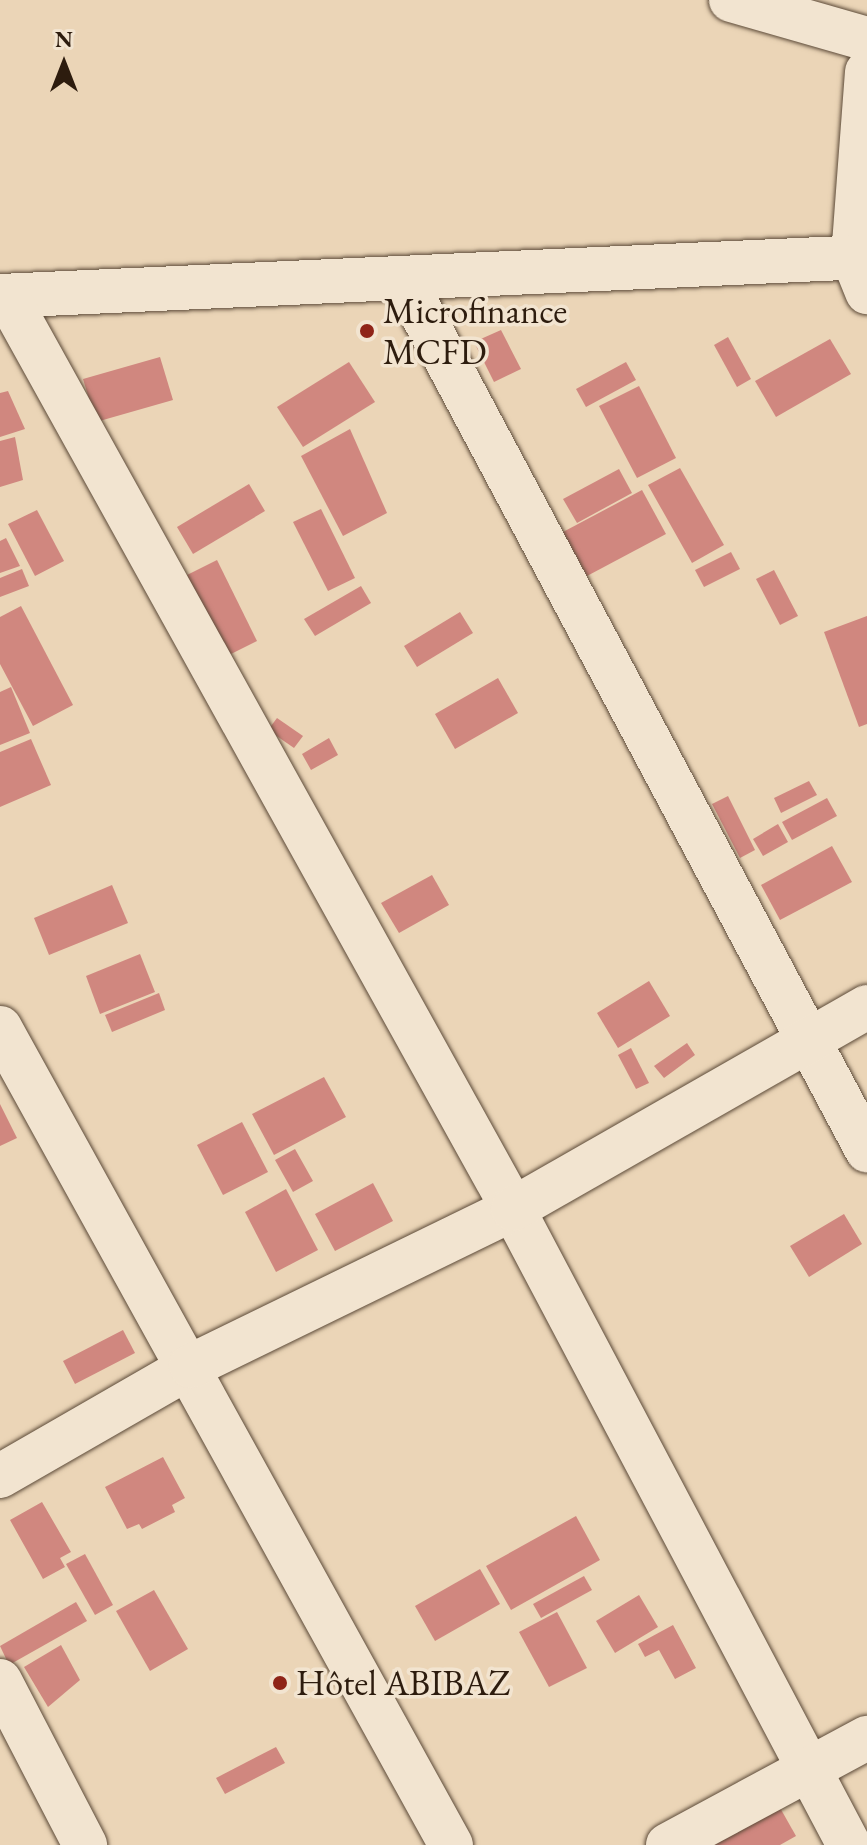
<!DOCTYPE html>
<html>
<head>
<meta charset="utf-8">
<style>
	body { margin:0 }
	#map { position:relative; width:867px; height:1845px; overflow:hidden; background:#ebd5b7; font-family:"EB Garamond",serif }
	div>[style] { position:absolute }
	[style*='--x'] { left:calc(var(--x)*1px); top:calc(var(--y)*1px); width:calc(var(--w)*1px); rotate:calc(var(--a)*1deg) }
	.building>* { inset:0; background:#d0877f }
	.roads { filter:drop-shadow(0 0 2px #5c4a38) drop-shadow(0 0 2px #5c4a38) }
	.minor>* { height:44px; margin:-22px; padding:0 22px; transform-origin:22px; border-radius:22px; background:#f2e4d0 }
	.dots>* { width:22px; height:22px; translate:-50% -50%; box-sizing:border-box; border:4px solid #f2e4d0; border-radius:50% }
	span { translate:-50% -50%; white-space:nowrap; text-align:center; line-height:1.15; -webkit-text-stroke:7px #f2e4d0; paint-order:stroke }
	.poi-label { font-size:36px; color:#2d1c0e }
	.left { translate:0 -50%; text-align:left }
	.north { position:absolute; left:24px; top:24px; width:80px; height:80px; -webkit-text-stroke:6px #f2e4d0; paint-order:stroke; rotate:0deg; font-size:22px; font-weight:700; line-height:32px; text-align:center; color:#2d1c0e }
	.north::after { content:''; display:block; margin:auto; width:28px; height:36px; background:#2d1c0e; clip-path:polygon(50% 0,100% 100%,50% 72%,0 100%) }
</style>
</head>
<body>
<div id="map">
	<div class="building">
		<i style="clip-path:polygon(501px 330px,521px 369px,494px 382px,474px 342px)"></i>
		<i style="clip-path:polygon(728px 337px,751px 379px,737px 387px,714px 345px)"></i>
		<i style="clip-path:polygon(830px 339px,851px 374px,776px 417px,755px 381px)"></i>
		<i style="clip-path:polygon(160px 357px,173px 400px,96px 422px,83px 379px)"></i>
		<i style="clip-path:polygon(349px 362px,375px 402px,303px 447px,277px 407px)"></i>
		<i style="clip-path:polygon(626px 362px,636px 380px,586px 407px,576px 389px)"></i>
		<i style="clip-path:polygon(639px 386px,676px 458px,637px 478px,599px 406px)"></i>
		<i style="clip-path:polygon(8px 391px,25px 429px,0 437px,0 393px)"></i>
		<i style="clip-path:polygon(350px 429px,387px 513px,343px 536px,301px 456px)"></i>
		<i style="clip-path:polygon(15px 437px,23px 480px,0 487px,0 441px)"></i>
		<i style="clip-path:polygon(680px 468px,724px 545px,692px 563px,648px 485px)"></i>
		<i style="clip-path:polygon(619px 469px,632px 493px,577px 523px,563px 499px)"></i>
		<i style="clip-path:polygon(249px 484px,265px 511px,193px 554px,177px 527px)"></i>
		<i style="clip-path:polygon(642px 490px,666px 534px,587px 576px,563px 532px)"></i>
		<i style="clip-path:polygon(321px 509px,355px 578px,328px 591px,293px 522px)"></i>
		<i style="clip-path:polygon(37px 510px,64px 561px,35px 576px,8px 524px)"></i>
		<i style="clip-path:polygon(6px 538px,20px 566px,0 573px,0 541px)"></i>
		<i style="clip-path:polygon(731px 552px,740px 569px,704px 587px,695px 570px)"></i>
		<i style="clip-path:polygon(217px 560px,257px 641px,227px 656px,187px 575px)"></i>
		<i style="clip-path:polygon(22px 569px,29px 586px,0 597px,0 578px)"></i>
		<i style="clip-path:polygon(774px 570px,798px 616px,780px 625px,756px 579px)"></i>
		<i style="clip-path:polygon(361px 586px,371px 603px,315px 636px,304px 619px)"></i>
		<i style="clip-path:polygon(21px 606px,73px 705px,33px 726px,0 664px,0 617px)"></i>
		<i style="clip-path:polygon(460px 612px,473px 633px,417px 667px,404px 646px)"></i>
		<i style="clip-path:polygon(867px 616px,867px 724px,859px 727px,824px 632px)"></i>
		<i style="clip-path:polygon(498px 678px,518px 713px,455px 749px,435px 714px)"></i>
		<i style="clip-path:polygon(11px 687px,30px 733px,0 745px,0 692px)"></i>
		<i style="clip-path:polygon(277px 718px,303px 736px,294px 748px,268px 730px)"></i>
		<i style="clip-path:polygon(329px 738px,338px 755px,311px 770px,302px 754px)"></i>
		<i style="clip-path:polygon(31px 739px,51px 785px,0 807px,0 752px)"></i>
		<i style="clip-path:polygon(809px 781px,817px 795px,781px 813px,774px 798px)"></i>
		<i style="clip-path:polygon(728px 796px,755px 850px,740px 858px,712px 804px)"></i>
		<i style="clip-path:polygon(827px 798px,837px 816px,792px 840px,782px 822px)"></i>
		<i style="clip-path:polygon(778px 824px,788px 842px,763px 856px,753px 839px)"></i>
		<i style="clip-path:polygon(832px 846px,852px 882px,780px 920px,761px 885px)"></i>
		<i style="clip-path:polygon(432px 875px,449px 905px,399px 933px,381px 903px)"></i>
		<i style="clip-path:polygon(112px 885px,128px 923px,49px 955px,34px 918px)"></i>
		<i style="clip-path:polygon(140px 954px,155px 992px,100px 1014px,86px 976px)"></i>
		<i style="clip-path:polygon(649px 981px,670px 1016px,618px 1048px,597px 1013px)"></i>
		<i style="clip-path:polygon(159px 993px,165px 1010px,112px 1032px,105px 1015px)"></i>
		<i style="clip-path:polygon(687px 1043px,695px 1055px,664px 1078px,654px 1066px)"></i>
		<i style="clip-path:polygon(631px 1048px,649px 1083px,636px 1089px,618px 1055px)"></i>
		<i style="clip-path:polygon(324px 1077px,346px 1117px,274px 1155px,252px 1114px)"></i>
		<i style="clip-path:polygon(0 1104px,17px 1138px,0 1146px)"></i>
		<i style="clip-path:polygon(242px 1122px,268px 1172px,223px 1195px,197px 1145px)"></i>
		<i style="clip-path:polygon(295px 1149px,313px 1181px,293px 1192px,275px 1160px)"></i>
		<i style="clip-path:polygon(373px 1183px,393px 1221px,335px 1251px,315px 1214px)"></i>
		<i style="clip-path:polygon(286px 1189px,318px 1250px,276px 1272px,245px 1212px)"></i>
		<i style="clip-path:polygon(844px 1214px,862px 1244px,809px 1277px,790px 1246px)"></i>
		<i style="clip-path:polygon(123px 1330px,135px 1353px,75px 1384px,63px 1361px)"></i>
		<i style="clip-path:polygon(163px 1457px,185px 1498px,172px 1505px,175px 1512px,142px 1529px,139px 1524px,127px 1529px,105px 1487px)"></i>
		<i style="clip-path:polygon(42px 1502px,71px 1552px,60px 1558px,65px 1567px,43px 1579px,10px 1520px)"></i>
		<i style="clip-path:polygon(576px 1516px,600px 1560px,511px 1610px,486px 1566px)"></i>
		<i style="clip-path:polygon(85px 1554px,113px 1605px,95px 1615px,66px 1564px)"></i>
		<i style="clip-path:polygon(480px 1569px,500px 1604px,435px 1641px,415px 1606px)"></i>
		<i style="clip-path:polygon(584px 1576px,592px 1590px,541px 1618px,533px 1604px)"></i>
		<i style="clip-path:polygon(154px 1590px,188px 1649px,150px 1671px,116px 1611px)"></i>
		<i style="clip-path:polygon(639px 1595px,658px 1627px,615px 1653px,596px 1621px)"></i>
		<i style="clip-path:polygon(76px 1602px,87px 1621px,9px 1665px,0 1646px)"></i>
		<i style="clip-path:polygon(557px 1612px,587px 1668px,549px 1687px,519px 1632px)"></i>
		<i style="clip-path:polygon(673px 1625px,696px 1668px,675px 1679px,659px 1650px,645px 1657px,638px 1644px)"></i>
		<i style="clip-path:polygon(61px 1645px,80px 1680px,48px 1707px,24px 1667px)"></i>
		<i style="clip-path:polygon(276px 1747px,285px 1763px,225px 1794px,216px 1778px)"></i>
		<i style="clip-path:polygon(779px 1806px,796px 1836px,780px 1845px,712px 1845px)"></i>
	</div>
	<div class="roads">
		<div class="minor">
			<i style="--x:731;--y:0;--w:141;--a:16"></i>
			<i style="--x:867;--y:72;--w:186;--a:94.3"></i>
			<i style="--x:853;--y:257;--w:38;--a:68"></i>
			<i style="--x:404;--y:280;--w:986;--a:61.98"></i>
			<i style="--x:0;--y:296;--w:868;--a:-2.58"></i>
			<i style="--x:7;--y:296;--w:1044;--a:61"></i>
			<i style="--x:513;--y:1209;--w:719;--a:62.15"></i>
			<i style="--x:0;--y:1028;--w:933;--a:61.1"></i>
			<i style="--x:0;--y:1476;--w:220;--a:-29.9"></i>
			<i style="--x:191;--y:1366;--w:358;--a:-26"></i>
			<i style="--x:513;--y:1209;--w:408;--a:-29.7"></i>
			<i style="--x:0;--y:1681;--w:185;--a:62.6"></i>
			<i style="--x:668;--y:1845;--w:226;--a:-28.3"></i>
		</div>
	</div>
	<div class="dots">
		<i style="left:367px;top:331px;background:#8f2418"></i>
		<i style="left:280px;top:1683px;background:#8f2418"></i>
	</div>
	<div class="poi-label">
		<span class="left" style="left:383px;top:331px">Microfinance<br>MCFD</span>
		<span class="left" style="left:296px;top:1683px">Hôtel ABIBAZ</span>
	</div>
	<div class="north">N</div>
</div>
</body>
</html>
